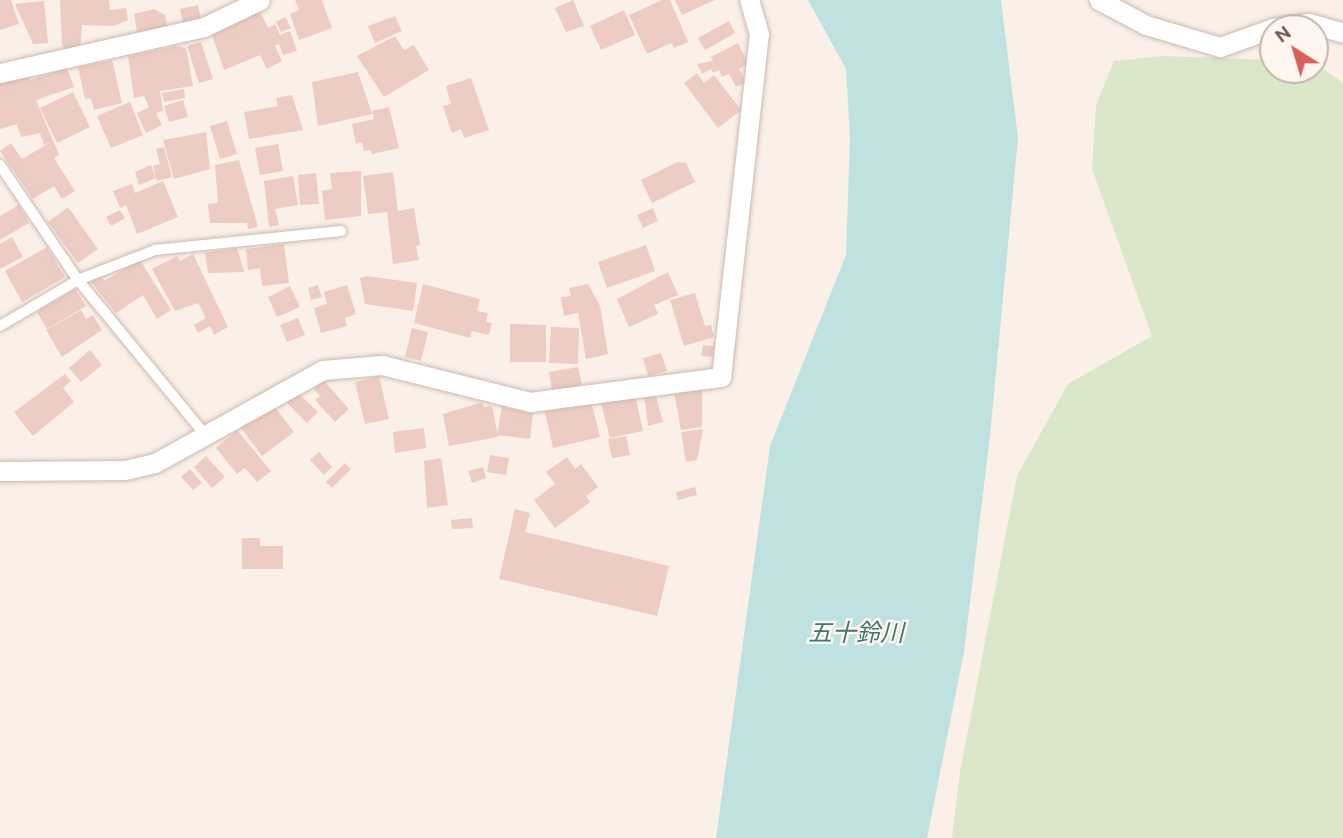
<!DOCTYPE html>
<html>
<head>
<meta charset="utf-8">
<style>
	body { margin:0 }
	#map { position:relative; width:1343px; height:838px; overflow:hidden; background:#faf0e8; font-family:Ubuntu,"Noto Sans JP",sans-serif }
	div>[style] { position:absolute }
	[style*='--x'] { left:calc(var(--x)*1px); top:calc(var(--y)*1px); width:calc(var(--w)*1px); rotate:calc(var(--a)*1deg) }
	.green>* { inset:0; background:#dae7c8 }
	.water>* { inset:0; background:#bfe2e1 }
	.building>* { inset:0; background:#edccc3 }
	.roads { filter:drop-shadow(0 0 2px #cdb9b2) drop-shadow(0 0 2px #cdb9b2) }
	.service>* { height:10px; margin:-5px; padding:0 5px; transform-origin:5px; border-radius:5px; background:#fff }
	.minor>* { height:19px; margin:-9.5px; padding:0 9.5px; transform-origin:9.5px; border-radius:9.5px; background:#fff }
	span { translate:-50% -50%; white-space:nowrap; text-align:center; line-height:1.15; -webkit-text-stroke:5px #fdf5ee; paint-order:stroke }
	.water-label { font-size:24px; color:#447675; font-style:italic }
	.north { position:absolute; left:1259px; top:14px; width:70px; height:70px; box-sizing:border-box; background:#fdf5ee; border:2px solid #c5b5ae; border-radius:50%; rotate:323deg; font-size:19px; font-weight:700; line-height:28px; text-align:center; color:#72554f }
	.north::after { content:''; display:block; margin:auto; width:24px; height:32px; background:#d85f5a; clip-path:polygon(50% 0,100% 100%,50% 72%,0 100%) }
</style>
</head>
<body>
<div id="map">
	<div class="green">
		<i style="clip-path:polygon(1163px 56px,1273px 60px,1273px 70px,1315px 70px,1315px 63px,1343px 83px,1343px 838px,952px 838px,960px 772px,1017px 476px,1068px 384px,1152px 336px,1092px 169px,1096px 105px,1114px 61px)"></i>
	</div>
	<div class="water">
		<i style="clip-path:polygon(808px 0,1001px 0,1018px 138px,990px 436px,964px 652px,927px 838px,716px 838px,770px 446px,846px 255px,850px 138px,846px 69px)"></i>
	</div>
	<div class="building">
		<i style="clip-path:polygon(0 0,11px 0,19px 24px,0 30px)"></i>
		<i style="clip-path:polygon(60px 0,109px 0,110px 10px,126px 8px,128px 20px,114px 26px,82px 25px,80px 50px,67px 52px,62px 44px)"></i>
		<i style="clip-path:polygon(295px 0,322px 0,332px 28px,299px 40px,290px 14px,299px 10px)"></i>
		<i style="clip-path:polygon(573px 0,584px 26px,566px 32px,555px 8px)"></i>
		<i style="clip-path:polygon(662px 0,670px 0,688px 42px,674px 48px,671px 43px,647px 54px,629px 15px)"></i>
		<i style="clip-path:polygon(675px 0,715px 0,682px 15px)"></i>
		<i style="clip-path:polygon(44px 1px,48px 43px,33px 44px,15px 4px)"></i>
		<i style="clip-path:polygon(198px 5px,201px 19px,183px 23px,180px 9px)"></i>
		<i style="clip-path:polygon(154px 9px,165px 15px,168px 31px,138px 37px,134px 14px)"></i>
		<i style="clip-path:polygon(624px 10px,635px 35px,601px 50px,590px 26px)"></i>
		<i style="clip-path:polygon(260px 11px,268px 28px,275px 24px,280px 35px,290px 31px,297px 51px,283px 55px,279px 44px,275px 46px,282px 61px,267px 69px,260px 55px,224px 70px,212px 35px)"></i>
		<i style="clip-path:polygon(395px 16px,402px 31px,375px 43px,368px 26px)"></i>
		<i style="clip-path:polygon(285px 17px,291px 28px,281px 32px,276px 22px)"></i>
		<i style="clip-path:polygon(729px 21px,735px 33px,705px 50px,698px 38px)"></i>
		<i style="clip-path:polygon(395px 36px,404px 50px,414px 45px,429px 70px,384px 97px,357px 56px)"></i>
		<i style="clip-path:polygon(201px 42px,213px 79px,199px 83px,187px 46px)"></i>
		<i style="clip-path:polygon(738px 43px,748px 64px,739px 69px,746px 82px,736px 87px,729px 74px,722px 77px,719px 70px,713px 73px,711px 69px,702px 74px,697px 64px,713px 61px,711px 57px)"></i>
		<i style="clip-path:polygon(176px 46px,186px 48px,193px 86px,160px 91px,163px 111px,156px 113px,162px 125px,146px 133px,137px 113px,149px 107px,144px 96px,134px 98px,128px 56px)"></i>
		<i style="clip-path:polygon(112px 60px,122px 103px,94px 110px,91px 98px,85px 99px,78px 67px)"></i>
		<i style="clip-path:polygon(67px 68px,74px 87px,36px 100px,59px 155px,54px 158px,75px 191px,62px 199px,54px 186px,33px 199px,0 151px,11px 143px,22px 159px,51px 142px,44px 145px,40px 133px,21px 137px,17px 124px,0 129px,0 81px,28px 75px,30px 80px)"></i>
		<i style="clip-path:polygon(358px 72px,372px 114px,318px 126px,312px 82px)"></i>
		<i style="clip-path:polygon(697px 73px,704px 83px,714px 75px,741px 110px,718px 128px,684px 83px)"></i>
		<i style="clip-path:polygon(471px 78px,489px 130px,464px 138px,461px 129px,452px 133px,443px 106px,451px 104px,446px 86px)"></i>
		<i style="clip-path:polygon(184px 89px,185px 98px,164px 102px,162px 93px)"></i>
		<i style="clip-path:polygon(73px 92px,90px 127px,57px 143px,40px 108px)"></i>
		<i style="clip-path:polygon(292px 95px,303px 130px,249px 139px,244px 112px,278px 106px,276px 98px)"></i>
		<i style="clip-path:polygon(183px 100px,188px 117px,169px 122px,164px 106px)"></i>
		<i style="clip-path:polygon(130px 102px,143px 135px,111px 148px,97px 116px)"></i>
		<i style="clip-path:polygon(389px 107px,399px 148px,372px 154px,371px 150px,364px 151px,362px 142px,356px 144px,352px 124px,374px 119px,372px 111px)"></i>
		<i style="clip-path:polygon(227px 121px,237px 154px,220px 159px,210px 126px)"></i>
		<i style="clip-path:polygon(206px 132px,210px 169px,174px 179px,163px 140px)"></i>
		<i style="clip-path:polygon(278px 144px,283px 171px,260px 175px,255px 148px)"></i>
		<i style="clip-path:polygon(164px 147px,172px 177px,157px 181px,153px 166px,160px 164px,156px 149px)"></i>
		<i style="clip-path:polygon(239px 160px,258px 227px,248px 229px,247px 223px,210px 223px,208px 204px,218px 203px,215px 165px)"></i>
		<i style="clip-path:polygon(678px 162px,686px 163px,695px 182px,652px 203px,641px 180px)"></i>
		<i style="clip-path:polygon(151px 165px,156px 178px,139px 185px,135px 172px)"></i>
		<i style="clip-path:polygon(361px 171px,361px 216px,325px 220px,322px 191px,332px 189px,330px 173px)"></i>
		<i style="clip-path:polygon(393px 172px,398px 211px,414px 208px,420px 245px,416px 246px,419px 260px,393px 264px,387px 212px,368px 214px,363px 176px)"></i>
		<i style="clip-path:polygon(316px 173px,319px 204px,300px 205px,298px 175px)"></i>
		<i style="clip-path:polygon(293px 176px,298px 205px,275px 209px,279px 225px,269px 227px,264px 181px)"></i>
		<i style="clip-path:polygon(163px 181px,178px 217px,137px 234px,126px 205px,120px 208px,113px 191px,132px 184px,135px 193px)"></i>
		<i style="clip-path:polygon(19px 205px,29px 223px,0 240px,0 216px)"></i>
		<i style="clip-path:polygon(68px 207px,98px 249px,78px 263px,48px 222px)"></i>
		<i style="clip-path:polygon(653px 208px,658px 221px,643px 228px,637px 215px)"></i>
		<i style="clip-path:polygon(120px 210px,125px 218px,111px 226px,106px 217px)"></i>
		<i style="clip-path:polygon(12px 237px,23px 257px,0 269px,0 244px)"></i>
		<i style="clip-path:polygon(284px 244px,289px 283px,262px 286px,260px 268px,248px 270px,246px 249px)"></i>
		<i style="clip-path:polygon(646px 245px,655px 271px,607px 288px,598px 262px)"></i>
		<i style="clip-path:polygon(47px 247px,65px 277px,22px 302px,5px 271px)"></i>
		<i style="clip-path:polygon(237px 248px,244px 272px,208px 273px,205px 253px)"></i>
		<i style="clip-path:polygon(193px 254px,228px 327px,214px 335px,210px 326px,198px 333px,194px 325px,206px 318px,198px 303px,175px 311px,152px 269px,177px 256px,180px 261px)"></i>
		<i style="clip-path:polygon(140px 260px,171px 310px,157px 319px,143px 295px,116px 313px,91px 282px,101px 275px,104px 281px)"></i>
		<i style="clip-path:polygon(668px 272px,678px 295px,654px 305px,658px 314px,629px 327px,617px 299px)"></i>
		<i style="clip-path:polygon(367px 276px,417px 283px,413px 311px,365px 304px,360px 278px)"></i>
		<i style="clip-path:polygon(423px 284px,480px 299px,477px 311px,488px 313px,486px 322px,492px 323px,489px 335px,472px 331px,470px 338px,414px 323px)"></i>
		<i style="clip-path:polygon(588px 284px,600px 306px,608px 354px,586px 359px,578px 313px,564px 316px,561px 297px,571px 296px,569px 288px)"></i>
		<i style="clip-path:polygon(318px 285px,322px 297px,311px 300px,308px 288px)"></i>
		<i style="clip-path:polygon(347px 285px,356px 314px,345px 318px,347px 326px,321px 333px,314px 308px,327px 304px,324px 292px)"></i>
		<i style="clip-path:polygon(290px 286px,300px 307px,277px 317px,268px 297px)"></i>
		<i style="clip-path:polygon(75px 289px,86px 306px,47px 329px,37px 312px)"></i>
		<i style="clip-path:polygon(695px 293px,705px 326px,711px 325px,714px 337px,684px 346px,670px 300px)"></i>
		<i style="clip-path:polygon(81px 310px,86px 319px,93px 315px,102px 330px,62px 357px,46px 330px)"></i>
		<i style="clip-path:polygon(298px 318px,305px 335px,287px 342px,280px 325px)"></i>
		<i style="clip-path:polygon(510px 324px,546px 325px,546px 362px,510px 362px)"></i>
		<i style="clip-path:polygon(551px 327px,579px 328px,578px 364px,549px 363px)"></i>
		<i style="clip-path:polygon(412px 328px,428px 332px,421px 361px,405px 357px)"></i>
		<i style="clip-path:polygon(703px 345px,714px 346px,713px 357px,701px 356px)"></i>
		<i style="clip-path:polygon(90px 350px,102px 365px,81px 382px,69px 368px)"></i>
		<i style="clip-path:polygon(661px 353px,667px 371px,648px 376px,643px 358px)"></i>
		<i style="clip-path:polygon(578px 367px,582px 385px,552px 390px,549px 372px)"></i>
		<i style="clip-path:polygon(65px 374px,71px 381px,63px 388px,74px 402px,33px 436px,14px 412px)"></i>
		<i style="clip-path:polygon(379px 376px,389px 419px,365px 424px,355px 382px)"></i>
		<i style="clip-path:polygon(323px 380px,349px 409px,335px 422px,315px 400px,320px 396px,314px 389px)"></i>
		<i style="clip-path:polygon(702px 387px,702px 427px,681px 430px,674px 392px)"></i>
		<i style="clip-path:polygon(655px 392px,663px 422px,648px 426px,644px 395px)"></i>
		<i style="clip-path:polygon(298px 393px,318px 412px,307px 423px,287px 403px)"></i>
		<i style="clip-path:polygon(635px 395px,643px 431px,610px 438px,601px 403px)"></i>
		<i style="clip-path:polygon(591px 401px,600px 437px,553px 448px,545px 412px)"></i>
		<i style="clip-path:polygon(483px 402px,484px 407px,492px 406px,498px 437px,449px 446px,443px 414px)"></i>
		<i style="clip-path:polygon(274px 406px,294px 432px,262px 456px,241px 428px)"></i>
		<i style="clip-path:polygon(502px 406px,533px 414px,530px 439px,497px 435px)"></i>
		<i style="clip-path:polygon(424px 428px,426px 448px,395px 453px,393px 432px)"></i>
		<i style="clip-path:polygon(703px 429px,697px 460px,686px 462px,681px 432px)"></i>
		<i style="clip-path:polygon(237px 430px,271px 471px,257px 482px,245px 468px,237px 474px,216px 448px)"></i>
		<i style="clip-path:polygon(626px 436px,630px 455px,612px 458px,608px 439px)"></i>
		<i style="clip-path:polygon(319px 452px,332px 467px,324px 475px,310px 460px)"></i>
		<i style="clip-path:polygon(490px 455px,509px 458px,506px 475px,487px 472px)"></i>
		<i style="clip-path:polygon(206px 456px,225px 477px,212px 488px,194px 467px)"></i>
		<i style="clip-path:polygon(567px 457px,575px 469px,581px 464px,598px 487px,586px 496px,590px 502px,555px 528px,534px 500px,555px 484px,546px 472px)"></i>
		<i style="clip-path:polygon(441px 458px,448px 505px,427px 508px,424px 461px)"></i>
		<i style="clip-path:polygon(345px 463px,351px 469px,332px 488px,326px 482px)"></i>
		<i style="clip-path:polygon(483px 467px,486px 478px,472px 483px,468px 471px)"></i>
		<i style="clip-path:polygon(190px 469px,202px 483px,193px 490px,181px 477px)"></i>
		<i style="clip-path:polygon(695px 487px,697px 495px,678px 500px,676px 492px)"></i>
		<i style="clip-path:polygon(515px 509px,530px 513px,525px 532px,669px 566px,657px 616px,499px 579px)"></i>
		<i style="clip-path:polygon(472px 518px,473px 528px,452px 529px,451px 520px)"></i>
		<i style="clip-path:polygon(242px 538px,260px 538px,260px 546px,283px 546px,283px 569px,242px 569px)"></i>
	</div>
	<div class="roads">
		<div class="service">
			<i style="--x:0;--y:165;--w:139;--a:55.9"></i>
			<i style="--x:78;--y:280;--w:202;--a:50.6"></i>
			<i style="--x:0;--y:326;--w:91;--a:-30.5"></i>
			<i style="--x:78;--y:280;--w:83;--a:-21.3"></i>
			<i style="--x:155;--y:250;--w:187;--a:-5.8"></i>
		</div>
		<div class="minor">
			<i style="--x:1099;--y:0;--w:53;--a:28"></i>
			<i style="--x:1146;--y:25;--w:77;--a:16.6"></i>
			<i style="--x:1220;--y:47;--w:56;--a:-19.7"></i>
			<i style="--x:1273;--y:28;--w:36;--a:-8"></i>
			<i style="--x:1309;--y:23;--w:35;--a:16"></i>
			<i style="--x:0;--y:73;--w:209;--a:-12.7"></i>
			<i style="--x:204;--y:27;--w:62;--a:-25.7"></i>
			<i style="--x:0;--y:471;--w:125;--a:-0.5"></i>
			<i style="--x:125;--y:470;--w:31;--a:-13"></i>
			<i style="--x:155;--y:463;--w:192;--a:-29"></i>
			<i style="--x:323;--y:370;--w:59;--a:-4.8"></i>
			<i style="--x:382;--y:365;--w:153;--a:14"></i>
			<i style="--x:530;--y:402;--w:193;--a:-7.5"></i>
			<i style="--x:721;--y:377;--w:345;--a:-83.7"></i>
			<i style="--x:759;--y:34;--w:35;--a:-106"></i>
		</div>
	</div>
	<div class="water-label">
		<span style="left:856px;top:633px">五十鈴川</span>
	</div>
	<div class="north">N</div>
</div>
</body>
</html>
